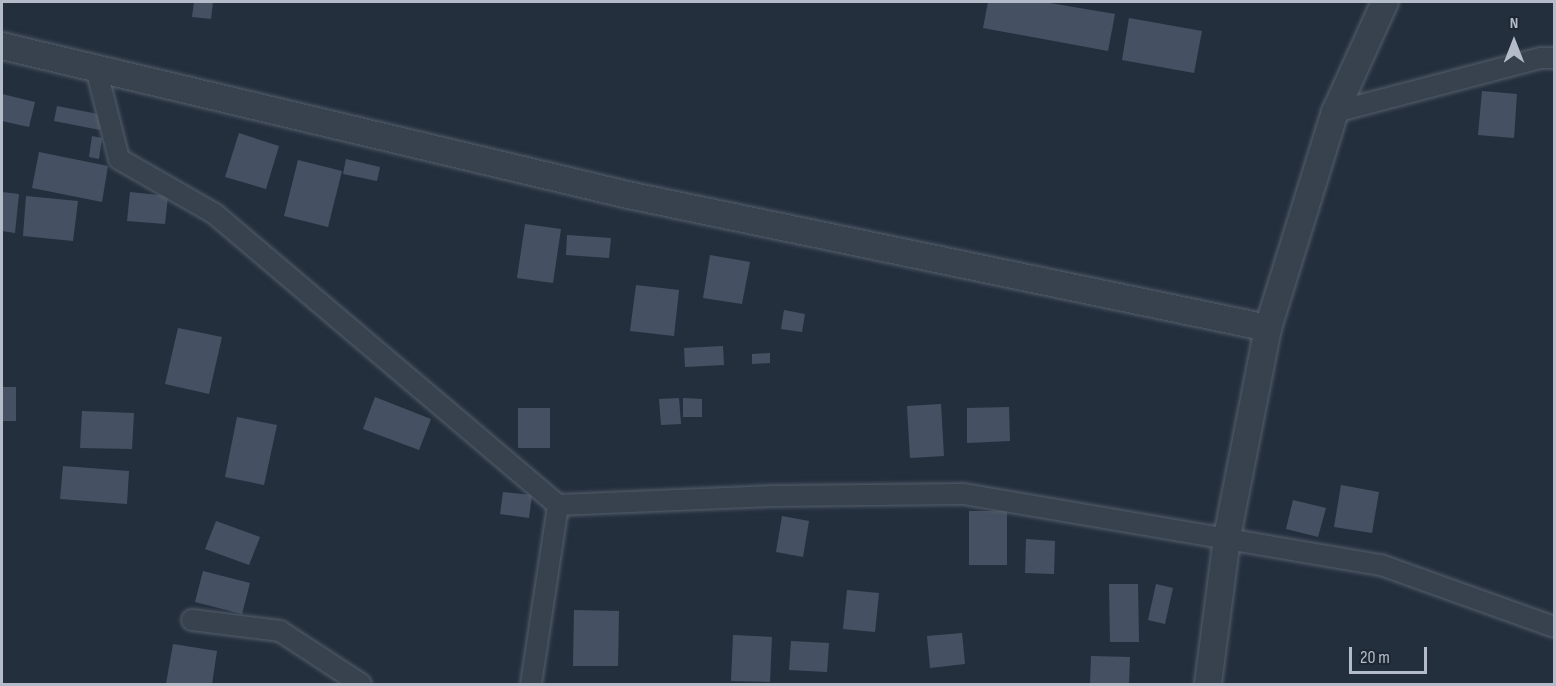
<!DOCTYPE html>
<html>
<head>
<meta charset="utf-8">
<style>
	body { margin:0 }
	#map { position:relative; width:1556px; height:686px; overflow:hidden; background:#242f3e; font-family:"Sofia Sans Condensed",sans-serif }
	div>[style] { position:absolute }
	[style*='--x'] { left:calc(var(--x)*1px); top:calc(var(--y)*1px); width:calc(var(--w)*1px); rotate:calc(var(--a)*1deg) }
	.building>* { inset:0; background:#455162 }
	.roads { filter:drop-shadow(0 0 2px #565f6c) drop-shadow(0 0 2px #565f6c) }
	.minor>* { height:20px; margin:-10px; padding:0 10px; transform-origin:10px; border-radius:10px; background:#38414e }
	.tertiary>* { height:26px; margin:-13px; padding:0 13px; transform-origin:13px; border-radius:13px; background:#38414e }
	span { translate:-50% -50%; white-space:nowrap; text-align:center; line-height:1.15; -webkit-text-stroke:4.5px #1d2633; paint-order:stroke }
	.frame { position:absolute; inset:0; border:3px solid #b4bcc9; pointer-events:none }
	.north { position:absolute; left:1484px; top:12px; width:60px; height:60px; -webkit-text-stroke:4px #1d2633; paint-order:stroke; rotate:0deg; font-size:16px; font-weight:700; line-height:24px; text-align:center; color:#b4bcc9 }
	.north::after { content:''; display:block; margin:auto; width:21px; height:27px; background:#b4bcc9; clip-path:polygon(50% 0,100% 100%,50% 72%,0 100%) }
	.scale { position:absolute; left:1349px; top:647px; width:78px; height:27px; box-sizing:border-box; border:3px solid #b4bcc9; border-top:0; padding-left:8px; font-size:18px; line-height:21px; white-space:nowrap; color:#b4bcc9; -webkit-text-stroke:4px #1d2633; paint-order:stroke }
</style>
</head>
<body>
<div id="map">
	<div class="building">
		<i style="clip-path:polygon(194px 2px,213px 2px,211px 19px,192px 17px)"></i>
		<i style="clip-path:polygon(988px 2px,1044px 2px,1115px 14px,1108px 51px,983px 28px)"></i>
		<i style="clip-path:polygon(1129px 18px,1202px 31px,1194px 73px,1122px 60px)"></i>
		<i style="clip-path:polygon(1482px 91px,1517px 94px,1514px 138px,1478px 135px)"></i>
		<i style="clip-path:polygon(2px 94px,35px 102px,29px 127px,2px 121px)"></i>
		<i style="clip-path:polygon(57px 106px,103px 115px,100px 130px,54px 121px)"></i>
		<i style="clip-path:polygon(239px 133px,279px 146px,266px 189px,225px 177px)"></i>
		<i style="clip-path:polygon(92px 136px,102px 138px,99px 159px,89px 157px)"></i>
		<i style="clip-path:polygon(39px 152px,108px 166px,102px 202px,32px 188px)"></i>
		<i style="clip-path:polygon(346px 159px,380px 167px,377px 181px,343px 174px)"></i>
		<i style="clip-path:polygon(298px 160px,342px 171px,328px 227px,284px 216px)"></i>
		<i style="clip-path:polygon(2px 192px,19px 194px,15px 233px,2px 231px)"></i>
		<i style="clip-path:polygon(130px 192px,168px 196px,165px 224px,127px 221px)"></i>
		<i style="clip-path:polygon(26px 196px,78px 201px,73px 241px,23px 236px)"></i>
		<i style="clip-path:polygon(525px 224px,561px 229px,553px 283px,517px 278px)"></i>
		<i style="clip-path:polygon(567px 235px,611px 238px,609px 258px,566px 255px)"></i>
		<i style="clip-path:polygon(710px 255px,750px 262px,742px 304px,703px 298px)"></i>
		<i style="clip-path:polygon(636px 285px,679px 290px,674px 336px,630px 331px)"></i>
		<i style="clip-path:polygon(784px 310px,805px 314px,802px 332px,781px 329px)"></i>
		<i style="clip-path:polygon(178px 328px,222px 337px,209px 394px,165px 384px)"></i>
		<i style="clip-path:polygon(723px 346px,724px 365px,685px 367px,684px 348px)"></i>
		<i style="clip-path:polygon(770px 353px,770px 363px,752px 364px,752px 354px)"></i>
		<i style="clip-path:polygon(2px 387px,16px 387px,16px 421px,2px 421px)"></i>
		<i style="clip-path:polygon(375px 397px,431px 419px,419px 450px,363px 429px)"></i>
		<i style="clip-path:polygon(679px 398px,681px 424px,661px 425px,659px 399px)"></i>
		<i style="clip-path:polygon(683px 398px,702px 399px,702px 417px,683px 417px)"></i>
		<i style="clip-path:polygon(941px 404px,944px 456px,910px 458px,907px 406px)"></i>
		<i style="clip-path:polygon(1009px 407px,1010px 441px,967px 443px,967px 408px)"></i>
		<i style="clip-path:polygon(518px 408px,550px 408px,550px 448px,518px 448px)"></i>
		<i style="clip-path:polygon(82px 411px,134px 413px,132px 449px,80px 448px)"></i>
		<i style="clip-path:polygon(237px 417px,277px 425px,264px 485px,225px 477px)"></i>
		<i style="clip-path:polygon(63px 466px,129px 471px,127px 504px,60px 499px)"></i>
		<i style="clip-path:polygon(1341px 485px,1379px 492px,1372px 533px,1334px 527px)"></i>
		<i style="clip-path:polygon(503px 492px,532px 495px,529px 518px,500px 514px)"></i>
		<i style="clip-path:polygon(1293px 500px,1326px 508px,1318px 537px,1286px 529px)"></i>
		<i style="clip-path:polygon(969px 511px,1007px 511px,1007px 565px,969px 565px)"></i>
		<i style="clip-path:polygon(782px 516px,809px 521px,803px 557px,776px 552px)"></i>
		<i style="clip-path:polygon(216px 521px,260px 537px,249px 565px,205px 549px)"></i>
		<i style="clip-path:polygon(1026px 539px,1055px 541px,1054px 574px,1025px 573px)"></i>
		<i style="clip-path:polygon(203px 571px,250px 583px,242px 614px,195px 602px)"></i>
		<i style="clip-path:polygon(1109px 584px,1138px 584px,1139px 642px,1110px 642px)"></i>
		<i style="clip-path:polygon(1156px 584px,1173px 588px,1165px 624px,1148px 620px)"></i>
		<i style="clip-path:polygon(847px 590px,879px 593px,875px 632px,843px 629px)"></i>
		<i style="clip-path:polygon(574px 610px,619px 611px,618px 666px,573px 666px)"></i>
		<i style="clip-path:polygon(962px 633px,965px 664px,930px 668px,927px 636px)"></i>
		<i style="clip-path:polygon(733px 635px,772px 637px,770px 682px,731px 681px)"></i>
		<i style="clip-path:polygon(791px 641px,829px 643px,827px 672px,789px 670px)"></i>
		<i style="clip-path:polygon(173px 644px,217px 651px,212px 684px,166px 684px)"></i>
		<i style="clip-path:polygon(1091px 656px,1130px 657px,1129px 684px,1090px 684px)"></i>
	</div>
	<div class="roads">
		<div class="minor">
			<i style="--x:96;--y:68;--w:94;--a:75.8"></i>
			<i style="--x:119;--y:159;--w:111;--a:29.8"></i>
			<i style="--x:215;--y:214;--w:450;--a:40.3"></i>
			<i style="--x:558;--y:505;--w:216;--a:-2.4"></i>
			<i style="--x:774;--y:496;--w:190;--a:-0.6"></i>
			<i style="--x:964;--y:494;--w:423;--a:9.7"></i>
			<i style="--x:1381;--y:565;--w:184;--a:19.7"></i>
			<i style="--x:1335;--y:112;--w:213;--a:-14.7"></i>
			<i style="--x:1541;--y:58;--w:13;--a:0"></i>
			<i style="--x:192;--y:620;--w:89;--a:7.1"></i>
			<i style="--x:280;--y:631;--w:97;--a:33.2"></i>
			<i style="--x:531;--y:684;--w:181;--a:-81.4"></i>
		</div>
		<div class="tertiary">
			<i style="--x:2;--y:46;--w:643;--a:13.39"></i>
			<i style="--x:628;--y:195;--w:654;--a:11.74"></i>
			<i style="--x:1208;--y:684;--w:148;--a:-82.6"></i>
			<i style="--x:1227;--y:537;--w:213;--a:-78.9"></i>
			<i style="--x:1268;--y:328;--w:226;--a:-72.8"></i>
			<i style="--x:1335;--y:112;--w:121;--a:-65.6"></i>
		</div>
	</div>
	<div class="frame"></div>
	<div class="north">N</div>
	<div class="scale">20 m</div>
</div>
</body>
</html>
